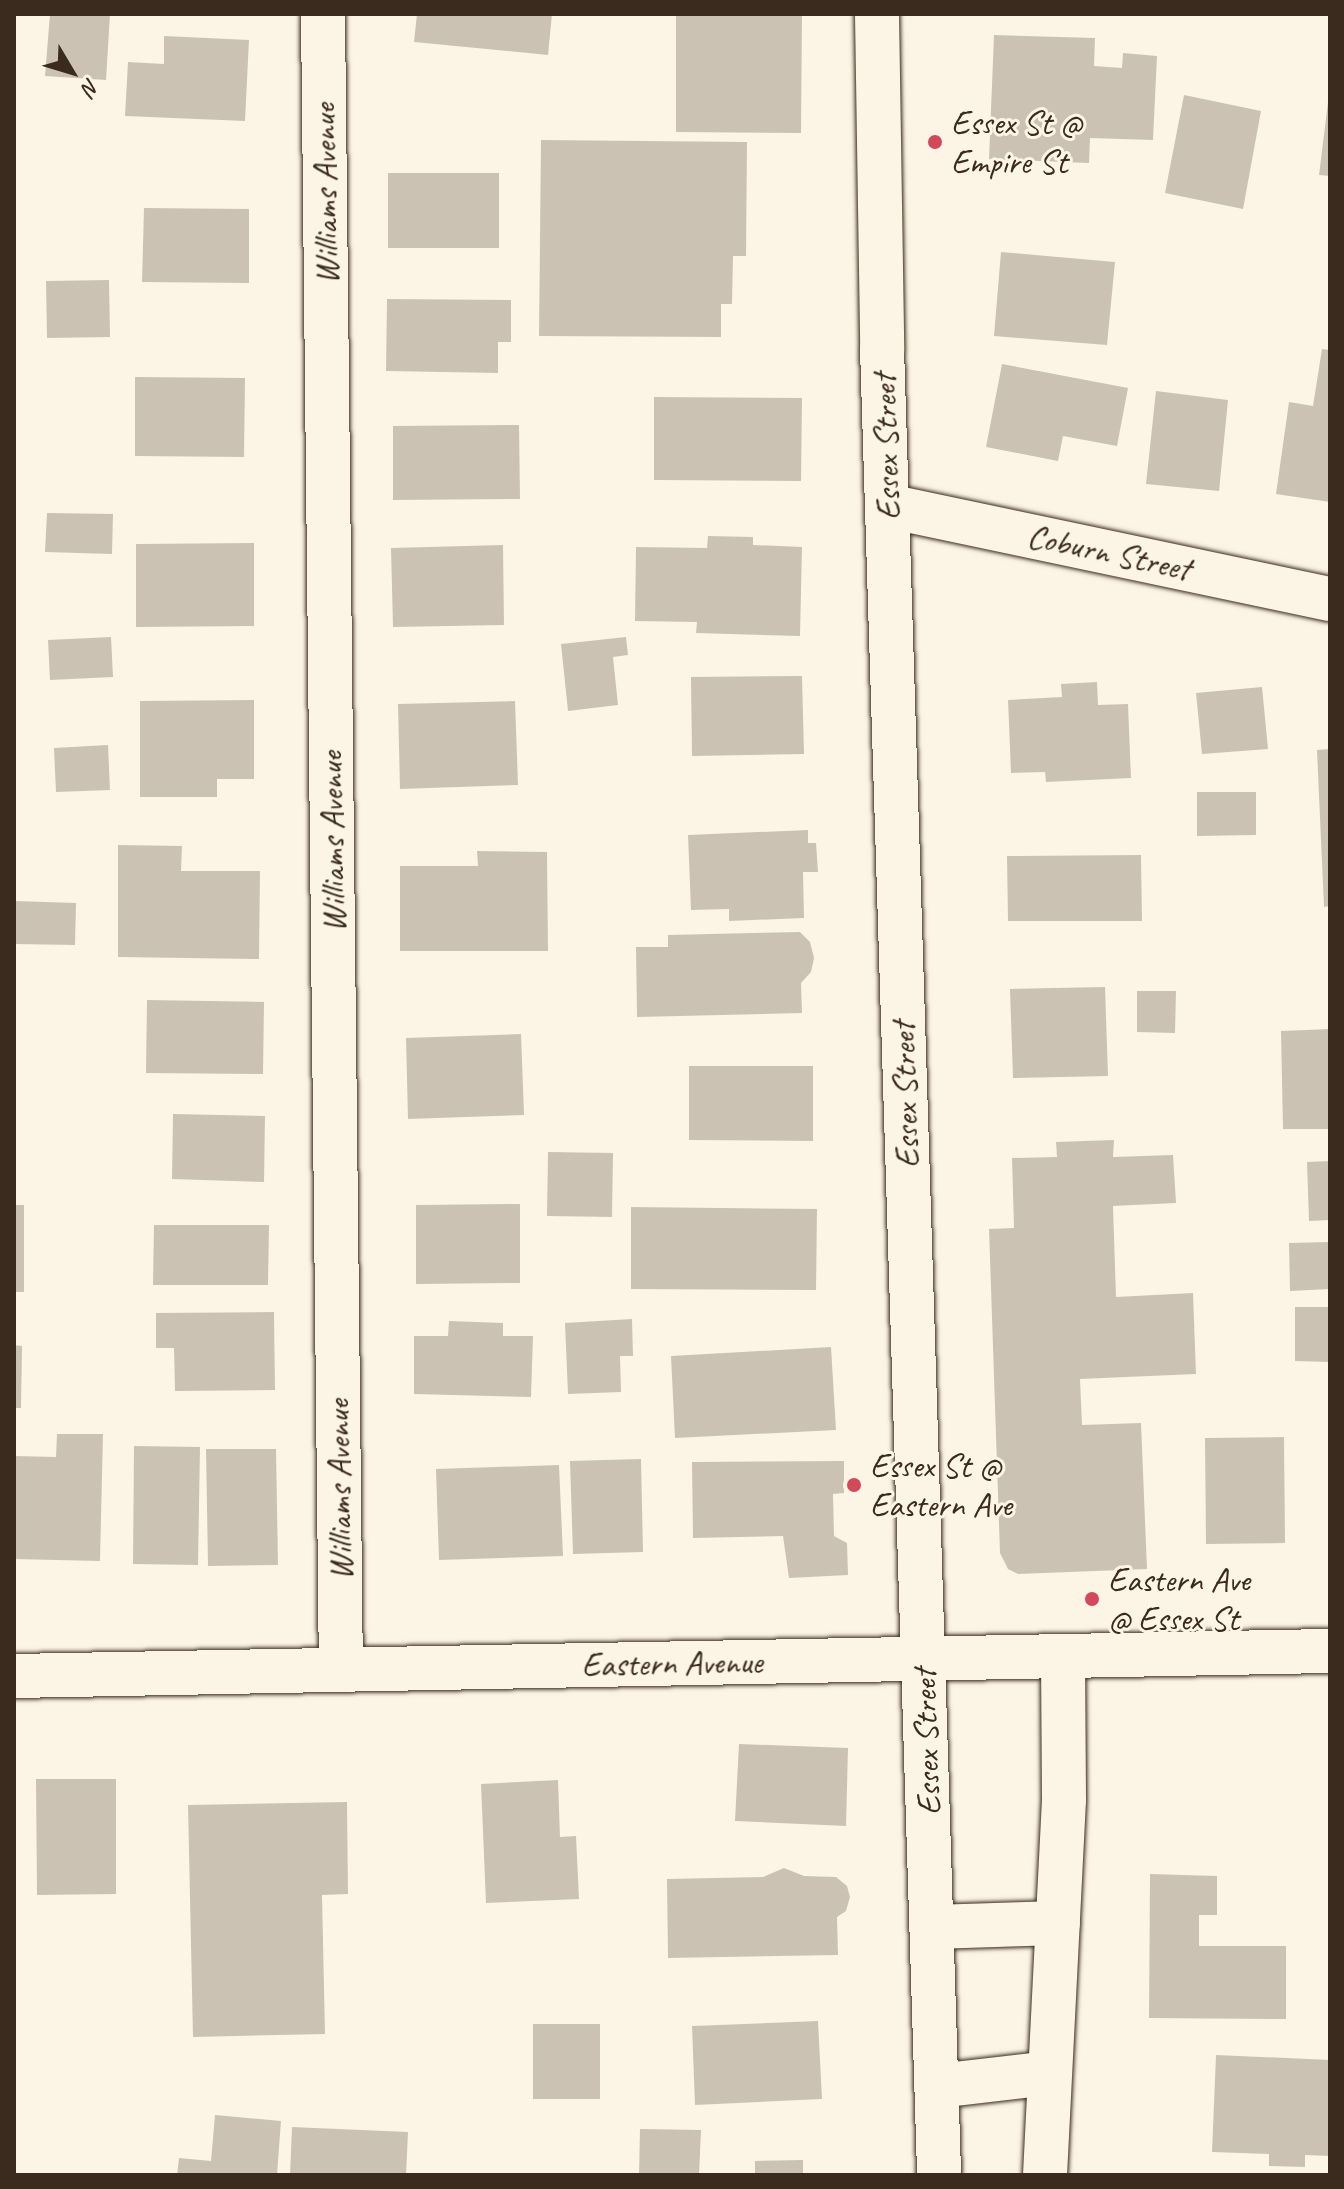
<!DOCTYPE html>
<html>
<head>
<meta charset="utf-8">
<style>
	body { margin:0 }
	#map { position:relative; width:1344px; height:2189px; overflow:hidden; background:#fcf5e5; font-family:Caveat,sans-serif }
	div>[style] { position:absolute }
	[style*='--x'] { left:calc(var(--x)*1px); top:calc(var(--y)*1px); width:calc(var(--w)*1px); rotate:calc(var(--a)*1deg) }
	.building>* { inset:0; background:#ccc2b3 }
	.roads { filter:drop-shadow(0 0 2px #3b2a1e) drop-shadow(0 0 2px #3b2a1e) }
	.minor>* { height:44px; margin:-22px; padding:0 22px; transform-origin:22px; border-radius:22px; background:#fcf5e5 }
	.major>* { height:44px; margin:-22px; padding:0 22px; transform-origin:22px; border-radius:22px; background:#fcf5e5 }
	.dots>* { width:22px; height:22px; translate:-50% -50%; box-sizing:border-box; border:4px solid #fcf5e5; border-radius:50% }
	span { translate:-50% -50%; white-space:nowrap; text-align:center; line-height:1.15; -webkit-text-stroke:6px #fcf5e5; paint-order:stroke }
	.poi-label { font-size:34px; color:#3b2a1e }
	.left { translate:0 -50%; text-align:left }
	.street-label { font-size:34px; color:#3b2a1e }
	.frame { position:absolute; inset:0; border:16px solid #3b2a1e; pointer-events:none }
	.north { position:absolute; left:32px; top:32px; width:80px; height:80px; -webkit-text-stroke:6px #fcf5e5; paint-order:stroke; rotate:128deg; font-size:22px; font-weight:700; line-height:32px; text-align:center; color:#3b2a1e }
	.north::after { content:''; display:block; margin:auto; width:28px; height:36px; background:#3b2a1e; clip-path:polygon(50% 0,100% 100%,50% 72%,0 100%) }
</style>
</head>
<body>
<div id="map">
	<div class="building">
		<i style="clip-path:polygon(50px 14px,110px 14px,106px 80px,45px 76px)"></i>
		<i style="clip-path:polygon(417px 14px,552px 14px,548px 55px,414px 42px)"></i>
		<i style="clip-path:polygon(676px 14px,802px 14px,801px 133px,676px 132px)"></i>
		<i style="clip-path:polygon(994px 35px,1095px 38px,1094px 66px,1122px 68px,1123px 53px,1157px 56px,1153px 140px,1090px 138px,1089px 163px,989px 159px)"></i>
		<i style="clip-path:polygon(164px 36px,249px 40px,245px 121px,125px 116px,128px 62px,164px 64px)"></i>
		<i style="clip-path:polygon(1184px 95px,1261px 111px,1243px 209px,1165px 193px)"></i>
		<i style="clip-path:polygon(1328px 102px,1330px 102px,1330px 176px,1319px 175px)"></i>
		<i style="clip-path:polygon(541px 140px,747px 142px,746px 256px,733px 256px,732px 304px,721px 304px,721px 337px,539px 336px)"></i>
		<i style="clip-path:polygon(388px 173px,499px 173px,499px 248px,388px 248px)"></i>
		<i style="clip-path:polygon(144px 208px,249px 209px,249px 283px,142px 282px)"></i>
		<i style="clip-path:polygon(1001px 252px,1115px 262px,1107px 345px,994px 336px)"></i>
		<i style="clip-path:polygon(109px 280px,110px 337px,47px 338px,46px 281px)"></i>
		<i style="clip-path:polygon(387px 299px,511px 300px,511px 342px,498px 342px,498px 373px,386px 371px)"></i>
		<i style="clip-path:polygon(1322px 349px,1330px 350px,1330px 502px,1276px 494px,1289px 402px,1313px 406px)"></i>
		<i style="clip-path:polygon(1002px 364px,1128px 388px,1117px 446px,1063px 436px,1058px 461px,986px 447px)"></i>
		<i style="clip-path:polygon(135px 377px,245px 378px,244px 457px,135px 456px)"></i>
		<i style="clip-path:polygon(1156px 391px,1228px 400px,1219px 491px,1146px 484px)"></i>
		<i style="clip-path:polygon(654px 397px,802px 398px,801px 481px,654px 480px)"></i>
		<i style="clip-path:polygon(519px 425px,520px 499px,393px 500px,393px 426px)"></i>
		<i style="clip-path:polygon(47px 513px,113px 514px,112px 554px,45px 552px)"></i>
		<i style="clip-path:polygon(708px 536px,753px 537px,753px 545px,802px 547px,800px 636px,696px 633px,697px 622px,635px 621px,636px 547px,707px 548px)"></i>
		<i style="clip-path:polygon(254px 543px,254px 626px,136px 627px,136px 544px)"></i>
		<i style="clip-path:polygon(503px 545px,504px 625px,393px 627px,391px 548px)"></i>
		<i style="clip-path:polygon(111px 637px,113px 677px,50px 680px,48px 640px)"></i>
		<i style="clip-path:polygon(626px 637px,628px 655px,613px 657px,618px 705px,568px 711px,561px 644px)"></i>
		<i style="clip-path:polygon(802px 676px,804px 754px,692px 756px,691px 677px)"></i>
		<i style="clip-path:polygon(1097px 682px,1098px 705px,1128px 704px,1131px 778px,1046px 782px,1045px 772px,1011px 773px,1008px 700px,1062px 697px,1061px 684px)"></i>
		<i style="clip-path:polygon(1262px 687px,1268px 749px,1202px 754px,1196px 693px)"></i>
		<i style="clip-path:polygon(254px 700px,254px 779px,217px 779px,217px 797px,140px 797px,140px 701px)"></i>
		<i style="clip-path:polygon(515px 701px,518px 785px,400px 789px,398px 704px)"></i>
		<i style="clip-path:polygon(108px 745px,110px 790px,56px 792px,54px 748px)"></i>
		<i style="clip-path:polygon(1330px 749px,1330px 906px,1324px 907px,1317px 750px)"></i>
		<i style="clip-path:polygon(1197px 792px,1256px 792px,1256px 835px,1197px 836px)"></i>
		<i style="clip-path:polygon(808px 830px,808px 843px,816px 843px,818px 872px,803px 872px,804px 918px,729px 921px,729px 909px,691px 910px,688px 835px)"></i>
		<i style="clip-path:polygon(118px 845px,182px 846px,181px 871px,260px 871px,259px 959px,118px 957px)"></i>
		<i style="clip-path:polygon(477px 851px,547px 852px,548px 951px,400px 951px,400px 866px,478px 866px)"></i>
		<i style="clip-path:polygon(1141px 855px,1142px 921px,1008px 921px,1007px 856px)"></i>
		<i style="clip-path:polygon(14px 901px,76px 903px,75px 945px,14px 944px)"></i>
		<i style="clip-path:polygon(800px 932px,810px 942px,814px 958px,811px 972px,801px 983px,802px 1013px,637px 1017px,636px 947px,668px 947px,668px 935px)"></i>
		<i style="clip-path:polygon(1105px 987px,1108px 1076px,1013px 1078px,1010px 989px)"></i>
		<i style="clip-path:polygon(1137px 991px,1176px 991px,1175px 1033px,1137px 1032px)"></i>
		<i style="clip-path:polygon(147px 1000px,264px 1002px,263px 1074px,146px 1073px)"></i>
		<i style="clip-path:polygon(1330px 1029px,1330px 1129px,1283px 1129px,1281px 1031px)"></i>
		<i style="clip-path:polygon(521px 1034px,524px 1115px,408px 1119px,406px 1038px)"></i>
		<i style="clip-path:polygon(689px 1066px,813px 1066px,813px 1141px,689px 1140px)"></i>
		<i style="clip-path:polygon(173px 1114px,265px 1116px,264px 1182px,172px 1179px)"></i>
		<i style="clip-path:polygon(1114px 1140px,1113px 1157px,1173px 1155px,1176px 1203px,1113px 1206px,1116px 1297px,1193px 1293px,1196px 1374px,1080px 1379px,1082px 1425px,1141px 1423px,1147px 1569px,1018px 1574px,1008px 1569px,1000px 1553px,989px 1229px,1014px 1228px,1012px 1158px,1057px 1157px,1056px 1142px)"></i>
		<i style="clip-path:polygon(548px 1152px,613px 1153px,612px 1217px,547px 1216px)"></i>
		<i style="clip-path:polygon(1330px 1161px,1330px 1220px,1309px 1221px,1307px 1162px)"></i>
		<i style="clip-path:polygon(520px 1204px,520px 1283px,416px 1284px,416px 1205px)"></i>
		<i style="clip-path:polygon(14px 1205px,24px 1205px,24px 1292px,14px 1292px)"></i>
		<i style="clip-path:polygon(631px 1207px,817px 1209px,816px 1290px,631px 1289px)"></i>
		<i style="clip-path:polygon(154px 1225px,269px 1225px,268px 1285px,153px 1285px)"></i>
		<i style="clip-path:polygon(1330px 1242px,1330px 1289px,1290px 1291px,1289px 1243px)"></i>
		<i style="clip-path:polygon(1295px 1307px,1330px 1307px,1330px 1362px,1295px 1361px)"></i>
		<i style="clip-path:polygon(274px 1312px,275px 1390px,175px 1391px,174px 1348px,156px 1348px,156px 1313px)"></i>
		<i style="clip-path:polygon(632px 1319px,633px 1356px,620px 1356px,621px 1392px,568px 1394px,565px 1323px)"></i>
		<i style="clip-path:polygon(449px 1321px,503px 1323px,503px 1336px,533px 1336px,531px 1397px,414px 1394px,414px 1336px,448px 1336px)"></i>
		<i style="clip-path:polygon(14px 1345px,22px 1346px,21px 1408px,14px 1408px)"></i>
		<i style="clip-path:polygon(831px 1347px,836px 1430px,675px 1438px,671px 1356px)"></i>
		<i style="clip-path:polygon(57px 1434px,103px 1434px,100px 1561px,14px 1559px,14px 1456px,56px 1457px)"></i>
		<i style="clip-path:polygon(1284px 1437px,1285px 1543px,1206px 1544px,1205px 1438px)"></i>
		<i style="clip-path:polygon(134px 1446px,200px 1447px,198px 1565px,133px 1564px)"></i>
		<i style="clip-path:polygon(206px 1449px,276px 1449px,278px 1565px,208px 1566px)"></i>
		<i style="clip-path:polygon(641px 1459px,643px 1552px,573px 1554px,570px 1461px)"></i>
		<i style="clip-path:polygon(844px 1461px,844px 1493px,833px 1494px,834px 1536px,847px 1543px,848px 1575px,789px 1578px,783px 1536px,693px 1538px,692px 1462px)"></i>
		<i style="clip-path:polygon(559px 1465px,563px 1556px,439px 1560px,436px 1469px)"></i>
		<i style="clip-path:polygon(739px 1744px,848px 1748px,846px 1826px,735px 1821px)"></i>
		<i style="clip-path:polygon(36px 1779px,116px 1779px,116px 1894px,37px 1895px)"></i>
		<i style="clip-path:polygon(558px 1780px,560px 1837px,576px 1836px,579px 1899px,486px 1903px,481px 1784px)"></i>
		<i style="clip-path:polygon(347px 1802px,348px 1894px,322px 1895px,325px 2034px,193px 2037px,188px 1805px)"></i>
		<i style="clip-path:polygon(784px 1868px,804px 1876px,836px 1877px,847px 1886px,850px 1897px,846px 1911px,837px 1917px,838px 1955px,668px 1958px,667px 1879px,763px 1877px)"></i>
		<i style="clip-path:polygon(1150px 1874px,1217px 1876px,1217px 1915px,1199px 1915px,1199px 1946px,1286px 1946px,1286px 2019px,1149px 2018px)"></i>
		<i style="clip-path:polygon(818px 2021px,822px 2099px,695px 2105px,692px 2026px)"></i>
		<i style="clip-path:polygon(533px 2024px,600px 2024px,600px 2099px,533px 2099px)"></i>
		<i style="clip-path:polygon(1216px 2055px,1330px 2060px,1330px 2156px,1305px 2155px,1305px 2167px,1269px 2166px,1269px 2154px,1212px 2152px)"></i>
		<i style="clip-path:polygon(215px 2115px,281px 2121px,277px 2175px,177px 2175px,179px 2158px,211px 2161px)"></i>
		<i style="clip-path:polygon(292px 2127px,408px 2132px,406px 2175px,290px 2175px)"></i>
		<i style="clip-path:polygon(640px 2129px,701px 2130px,699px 2175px,639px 2175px)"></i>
		<i style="clip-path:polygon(803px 2160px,803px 2175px,755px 2175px,755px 2161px)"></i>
	</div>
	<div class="roads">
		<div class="minor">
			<i style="--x:323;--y:14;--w:1655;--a:89.38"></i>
			<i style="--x:888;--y:506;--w:452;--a:11.9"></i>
			<i style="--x:932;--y:1927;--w:126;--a:-1.8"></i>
			<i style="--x:937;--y:2086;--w:113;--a:-6.6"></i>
			<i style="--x:1045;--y:2175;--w:375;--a:-87.1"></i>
			<i style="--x:1064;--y:1800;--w:144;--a:-90.4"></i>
		</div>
		<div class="major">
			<i style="--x:877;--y:14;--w:334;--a:89.1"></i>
			<i style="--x:882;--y:348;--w:1828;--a:88.21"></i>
			<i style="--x:14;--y:1676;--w:1316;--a:-1.09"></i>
		</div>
	</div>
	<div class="dots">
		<i style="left:935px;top:142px;background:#d1495b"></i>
		<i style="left:854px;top:1485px;background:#d1495b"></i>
		<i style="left:1092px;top:1599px;background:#d1495b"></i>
	</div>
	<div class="poi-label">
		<span class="left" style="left:951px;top:142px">Essex St @<br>Empire St</span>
		<span class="left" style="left:870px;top:1485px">Essex St @<br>Eastern Ave</span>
		<span class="left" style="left:1108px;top:1599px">Eastern Ave<br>@ Essex St</span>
	</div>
	<div class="street-label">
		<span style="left:325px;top:194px;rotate:-91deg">Williams Avenue</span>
		<span style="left:886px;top:447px;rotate:-92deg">Essex Street</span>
		<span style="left:1109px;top:552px;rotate:12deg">Coburn Street</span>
		<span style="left:332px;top:842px;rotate:-91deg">Williams Avenue</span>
		<span style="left:905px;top:1095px;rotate:-92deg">Essex Street</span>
		<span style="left:339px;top:1490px;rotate:-91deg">Williams Avenue</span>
		<span style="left:672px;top:1663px;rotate:-1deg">Eastern Avenue</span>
		<span style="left:926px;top:1742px;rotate:-92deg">Essex Street</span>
	</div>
	<div class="frame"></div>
	<div class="north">N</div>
</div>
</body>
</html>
